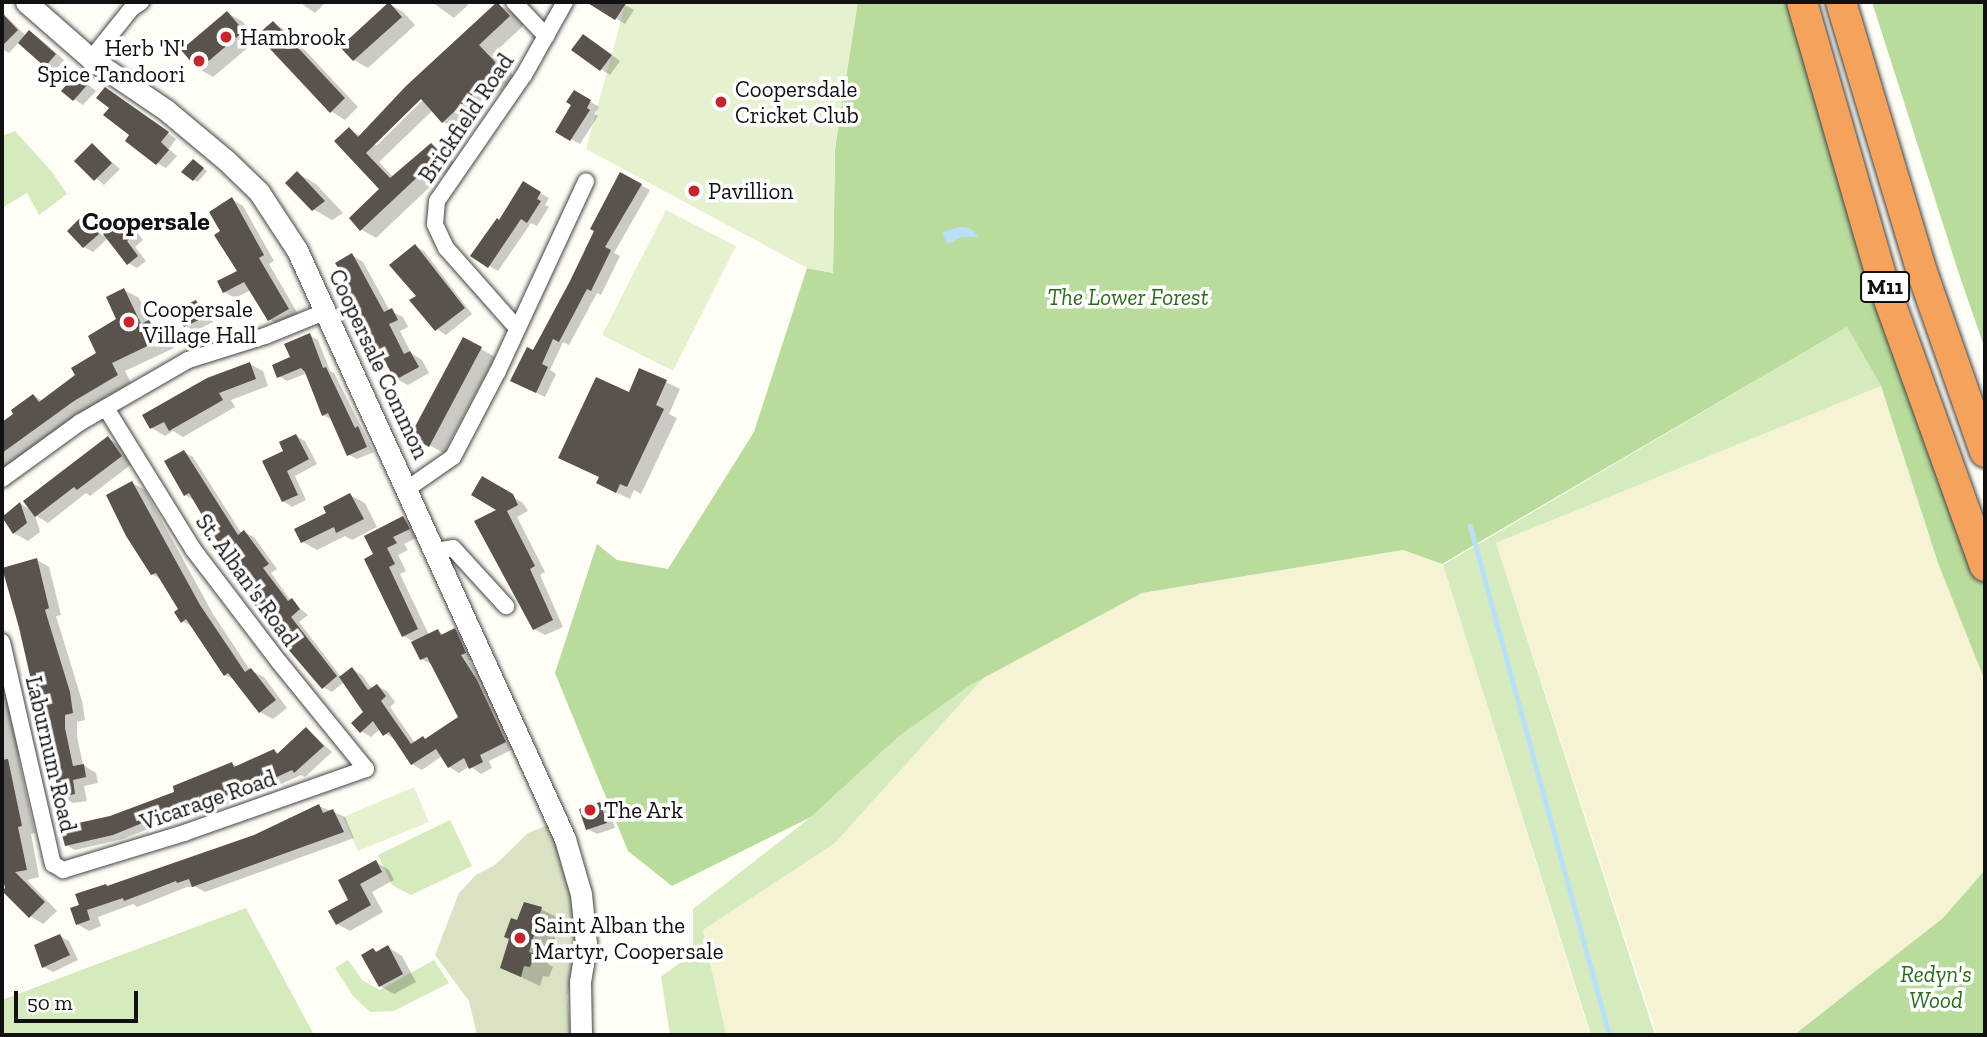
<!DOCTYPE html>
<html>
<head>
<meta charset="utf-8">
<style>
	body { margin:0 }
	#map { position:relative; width:1987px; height:1037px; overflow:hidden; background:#fffdf5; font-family:"Zilla Slab",serif }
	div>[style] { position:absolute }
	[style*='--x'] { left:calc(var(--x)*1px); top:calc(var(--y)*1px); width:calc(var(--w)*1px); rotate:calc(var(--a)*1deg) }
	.farmland>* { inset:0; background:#f6f3d4 }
	.green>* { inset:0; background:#d5ebbd }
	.forest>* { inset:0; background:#b9dc9c }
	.cemetery>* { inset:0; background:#d9e3c4 }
	.pitch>* { inset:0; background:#e6f2cf }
	.water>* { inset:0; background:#b9e0f7 }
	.shadow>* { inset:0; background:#0003 }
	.stream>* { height:5px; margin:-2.5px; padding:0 2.5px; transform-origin:2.5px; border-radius:2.5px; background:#b9e0f7 }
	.building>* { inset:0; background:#5a524d }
	.roads { filter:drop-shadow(0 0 2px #444) drop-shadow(0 0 2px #444) }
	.minor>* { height:16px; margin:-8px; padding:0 8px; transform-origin:8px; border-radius:8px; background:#fff }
	.tertiary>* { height:21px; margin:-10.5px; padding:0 10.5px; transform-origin:10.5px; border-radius:10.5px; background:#fff }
	.motorway>* { height:30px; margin:-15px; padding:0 15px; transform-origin:15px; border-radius:15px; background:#f5a25d }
	.dots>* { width:19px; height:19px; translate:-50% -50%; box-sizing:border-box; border:4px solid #fff; border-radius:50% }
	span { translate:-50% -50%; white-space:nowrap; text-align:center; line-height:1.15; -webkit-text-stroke:7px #fff; paint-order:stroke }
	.shield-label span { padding:2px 5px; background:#fff; border:2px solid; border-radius:5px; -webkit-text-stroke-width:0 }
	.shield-label { font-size:21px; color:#111; font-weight:700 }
	.poi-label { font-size:23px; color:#111 }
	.left { translate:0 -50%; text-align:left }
	.right { translate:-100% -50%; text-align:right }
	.street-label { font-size:23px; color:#111 }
	.park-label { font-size:23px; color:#2f6b1f; font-style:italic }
	.quarter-label { font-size:26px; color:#111; font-weight:700 }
	.frame { position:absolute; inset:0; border:4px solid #111; pointer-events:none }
	.scale { position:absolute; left:14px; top:991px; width:124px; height:32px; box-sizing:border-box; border:4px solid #111; border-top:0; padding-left:9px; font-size:21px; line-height:24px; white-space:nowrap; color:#111; -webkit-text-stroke:5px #fff; paint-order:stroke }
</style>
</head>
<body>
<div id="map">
	<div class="farmland">
		<i style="clip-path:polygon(1881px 386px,1938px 563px,1985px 681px,1985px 870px,1943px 918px,1794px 1035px,1657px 1035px,1496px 543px)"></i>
		<i style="clip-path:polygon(1403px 550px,1443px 565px,1590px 1035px,726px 1035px,703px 930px,835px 843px,989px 672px,1142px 593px)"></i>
	</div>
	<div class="green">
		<i style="clip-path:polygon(15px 131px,52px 172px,67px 194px,39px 215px,27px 193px,2px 208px,2px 136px)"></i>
		<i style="clip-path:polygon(1847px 327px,1881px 386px,1496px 543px,1655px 1035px,1591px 1035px,1443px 565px)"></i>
		<i style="clip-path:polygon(989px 672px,835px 843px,703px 930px,726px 1035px,670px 1035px,661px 977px,693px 953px,693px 909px,811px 817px,898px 737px)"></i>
		<i style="clip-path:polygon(450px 820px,472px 866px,411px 895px,392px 885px,378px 855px)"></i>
		<i style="clip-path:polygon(246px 908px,314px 1035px,2px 1035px,2px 1000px)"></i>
		<i style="clip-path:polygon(348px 960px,362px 980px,380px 990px,434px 960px,449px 983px,394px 1011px,370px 1012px,353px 996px,335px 968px)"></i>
	</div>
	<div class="forest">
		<i style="clip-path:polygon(857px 2px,1799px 2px,1985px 560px,1985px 681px,1938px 563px,1881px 386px,1847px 327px,1442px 564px,1403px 550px,1142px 593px,972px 684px,898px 737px,811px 817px,672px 886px,628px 851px,555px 673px,597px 544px,617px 560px,668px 569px,754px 432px,807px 268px,833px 273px,835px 149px)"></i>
		<i style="clip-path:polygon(1872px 2px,1985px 2px,1985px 349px,1959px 274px)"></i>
		<i style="clip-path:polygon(1985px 870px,1985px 1035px,1794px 1035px,1943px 918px)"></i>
	</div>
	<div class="cemetery">
		<i style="clip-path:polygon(550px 824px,564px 854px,580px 945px,567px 996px,571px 1035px,477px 1035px,469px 1001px,435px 955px,459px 893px,476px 875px,495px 865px,528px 833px)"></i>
	</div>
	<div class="pitch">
		<i style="clip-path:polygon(626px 2px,858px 2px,835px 149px,833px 273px,807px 268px,586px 149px)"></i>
		<i style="clip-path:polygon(666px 210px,736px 246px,673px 371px,602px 335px)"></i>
		<i style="clip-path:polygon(414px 787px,429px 822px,358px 851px,343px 817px)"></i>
	</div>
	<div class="water">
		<i style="clip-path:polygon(960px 227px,970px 228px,979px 237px,962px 237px,947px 244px,942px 232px)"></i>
	</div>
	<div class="shadow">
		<i style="clip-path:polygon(299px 2px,326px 2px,315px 13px)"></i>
		<i style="clip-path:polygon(432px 2px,465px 2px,468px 5px,454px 18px)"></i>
		<i style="clip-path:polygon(590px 2px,620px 2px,634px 10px,625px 24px)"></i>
		<i style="clip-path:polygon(389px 4px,403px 12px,415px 25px,368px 68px,354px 60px,342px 47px)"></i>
		<i style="clip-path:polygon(evenodd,497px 4px,512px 12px,524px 25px,493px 54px,515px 77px,458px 130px,443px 122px,433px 110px,379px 162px,393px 177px,431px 145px,455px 163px,376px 238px,362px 230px,351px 218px,381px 189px,349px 129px,361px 136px,497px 4px,426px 92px,429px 94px,376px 146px,374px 143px,426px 92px)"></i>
		<i style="clip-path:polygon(2px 12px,26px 36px,30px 32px,39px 38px,64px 60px,55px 71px,19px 42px,9px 53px,2px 49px)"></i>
		<i style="clip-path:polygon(227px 13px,242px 21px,257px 40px,213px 77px,199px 69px)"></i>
		<i style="clip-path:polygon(273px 23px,287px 31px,358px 107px,345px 120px,331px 111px)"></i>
		<i style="clip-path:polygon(592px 41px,620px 61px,610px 75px,573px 50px)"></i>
		<i style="clip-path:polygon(77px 76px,96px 91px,83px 105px,74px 99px)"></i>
		<i style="clip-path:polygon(575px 92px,599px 107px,594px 114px,598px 116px,580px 144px,557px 131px,573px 105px)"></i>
		<i style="clip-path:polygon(114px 94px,176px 139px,169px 149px,177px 156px,166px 168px,157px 163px,111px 108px)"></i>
		<i style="clip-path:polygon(92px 145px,120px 169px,104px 185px,77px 161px)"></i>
		<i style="clip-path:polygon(197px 163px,207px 171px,198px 182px,194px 180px)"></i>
		<i style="clip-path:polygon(297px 173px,316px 184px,343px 213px,332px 220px,313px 209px)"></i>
		<i style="clip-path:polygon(621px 174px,650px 190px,614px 253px,620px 256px,601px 295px,597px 293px,569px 345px,563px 342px,550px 370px,556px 374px,545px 397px,522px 386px,534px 352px,572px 282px)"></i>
		<i style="clip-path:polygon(524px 184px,549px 198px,545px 205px,549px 207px,537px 226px,531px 223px,498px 271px,489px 266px,500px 222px)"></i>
		<i style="clip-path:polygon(232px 199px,243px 206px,274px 261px,269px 264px,299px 316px,280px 326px,269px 319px,251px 290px,235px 298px,224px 292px,239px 272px,223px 231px)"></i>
		<i style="clip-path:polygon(83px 218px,103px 236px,123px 221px,132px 226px,143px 240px,135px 247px,146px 261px,137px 268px,128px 263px,108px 238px,93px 252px,84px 247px)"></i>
		<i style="clip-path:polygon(415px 246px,424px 251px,472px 314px,446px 335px,437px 329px,418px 297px)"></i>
		<i style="clip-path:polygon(352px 255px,363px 262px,390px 311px,403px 317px,408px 327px,400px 331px,411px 353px,422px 360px,429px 373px,408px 385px,396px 379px,346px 292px,353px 288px)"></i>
		<i style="clip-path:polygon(124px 290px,139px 298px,150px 322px,164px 330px,174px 348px,125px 371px,131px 383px,89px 409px,2px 470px,2px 424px,34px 396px,43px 401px,77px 376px,98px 354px,118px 320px)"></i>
		<i style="clip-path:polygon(196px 302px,205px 307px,213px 322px,195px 331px,186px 326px)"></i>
		<i style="clip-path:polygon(309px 335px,318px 340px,330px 371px,334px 373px,374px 452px,357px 459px,349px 455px,331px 419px,323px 415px,305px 374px,287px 381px,279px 376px)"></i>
		<i style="clip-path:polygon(464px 339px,495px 357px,444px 453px,412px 436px)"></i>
		<i style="clip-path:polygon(250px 364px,263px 371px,268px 386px,231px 400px,235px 407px,183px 437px,173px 431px,165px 436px,152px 428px,145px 415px)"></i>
		<i style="clip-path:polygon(666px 382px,680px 389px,669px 414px,677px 418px,641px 494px,634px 490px,630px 499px,611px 490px)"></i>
		<i style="clip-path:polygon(296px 436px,305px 441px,317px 464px,295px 476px,306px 500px,292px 507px,283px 501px,286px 452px)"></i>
		<i style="clip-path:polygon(108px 438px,120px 446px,133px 463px,90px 496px,86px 493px,48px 523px,35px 515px,40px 532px,28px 541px,14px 533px,3px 519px,21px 504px,34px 512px)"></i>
		<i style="clip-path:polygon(184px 452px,193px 457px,242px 534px,244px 532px,254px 537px,277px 569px,271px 573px,291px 601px,308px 615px,299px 622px,341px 677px,352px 669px,362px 675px,372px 689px,377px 686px,387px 691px,395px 702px,390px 707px,415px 743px,426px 740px,460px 718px,431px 664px,421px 659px,415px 642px,403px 636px,376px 555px,403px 518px,415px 525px,420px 536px,404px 544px,408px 550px,398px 555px,406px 571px,400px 574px,429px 635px,438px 631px,445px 635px,455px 630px,465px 636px,475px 658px,469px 661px,487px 687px,515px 748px,489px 761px,492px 768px,481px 774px,470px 766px,459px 773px,449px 767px,442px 756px,422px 770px,412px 764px,395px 740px,380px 729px,371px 737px,361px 731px,366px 712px,344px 682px,332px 692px,323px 687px,249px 596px,195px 501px,185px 495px)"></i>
		<i style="clip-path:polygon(483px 479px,523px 503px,528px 511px,517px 517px,545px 572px,540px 575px,563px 627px,545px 635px,534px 629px,500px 510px)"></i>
		<i style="clip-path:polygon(132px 483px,145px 490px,213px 614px,250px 670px,264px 677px,287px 708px,273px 719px,260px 712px,237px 681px,225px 675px,195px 628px,182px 621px,181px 609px,162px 580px,152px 574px)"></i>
		<i style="clip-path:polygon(350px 495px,365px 503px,377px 527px,352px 540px,345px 536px,317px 550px,303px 542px)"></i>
		<i style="clip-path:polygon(37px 560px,49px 567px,61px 615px,56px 616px,82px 701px,85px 720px,77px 722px,77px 736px,83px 765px,96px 773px,98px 783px,84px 786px,87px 801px,73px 803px,61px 796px,50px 740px,44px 728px,4px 570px)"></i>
		<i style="clip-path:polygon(2px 683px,21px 754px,18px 755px,35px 833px,31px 834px,39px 877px,27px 880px,57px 911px,43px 924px,30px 916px,7px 889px,2px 865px)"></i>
		<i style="clip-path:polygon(306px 729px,332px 752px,305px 777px,301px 775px,259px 794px,255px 792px,211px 811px,168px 824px,165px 822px,123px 839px,75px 850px,66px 845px,110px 817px,177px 793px,232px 764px,238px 767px,274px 751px,280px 754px)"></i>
		<i style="clip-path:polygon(600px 804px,609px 810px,615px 828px,597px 834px,588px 829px)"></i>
		<i style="clip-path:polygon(319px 806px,345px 817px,354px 838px,205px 892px,196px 887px,187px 887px,137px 907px,133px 904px,98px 917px,101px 926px,89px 931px,77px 924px,72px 909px,109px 887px,255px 837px)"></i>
		<i style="clip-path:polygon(376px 862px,389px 870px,394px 880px,372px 892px,383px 912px,350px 931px,337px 924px,350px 900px,340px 881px)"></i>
		<i style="clip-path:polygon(541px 909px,560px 919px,548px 964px,553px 967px,549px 977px,543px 976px,540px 986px,502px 968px,519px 922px)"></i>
		<i style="clip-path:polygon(59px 936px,69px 941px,78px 960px,53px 972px,44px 967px)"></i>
		<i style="clip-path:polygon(388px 947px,402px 956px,416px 982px,394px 994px,380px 986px,373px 950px,378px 952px)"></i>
	</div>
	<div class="stream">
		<i style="--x:1470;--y:526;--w:528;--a:74.73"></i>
	</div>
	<div class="building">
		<i style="clip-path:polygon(389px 2px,402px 17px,353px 61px,340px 47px)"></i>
		<i style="clip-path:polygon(497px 2px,510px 16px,479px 45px,501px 68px,442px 123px,421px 99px,366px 153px,390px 178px,431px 143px,442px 154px,360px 231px,349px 218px,379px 189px,334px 141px,349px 127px,358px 137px,406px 86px)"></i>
		<i style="clip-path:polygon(586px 2px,627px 2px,615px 20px)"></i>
		<i style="clip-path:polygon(227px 11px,244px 31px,198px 70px,181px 50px)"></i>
		<i style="clip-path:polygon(2px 13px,18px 30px,2px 46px)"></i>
		<i style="clip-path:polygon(273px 21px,345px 98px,330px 113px,257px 35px)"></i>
		<i style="clip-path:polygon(29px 30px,56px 54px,45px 67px,18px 43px)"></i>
		<i style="clip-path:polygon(583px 34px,612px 55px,600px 71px,571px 50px)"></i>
		<i style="clip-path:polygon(76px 74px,88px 84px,73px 101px,61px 91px)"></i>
		<i style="clip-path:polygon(105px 87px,169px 132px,161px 142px,169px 150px,156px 165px,125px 141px,129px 135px,103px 115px,109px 108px,96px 98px)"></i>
		<i style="clip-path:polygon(574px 90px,591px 100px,587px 108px,590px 110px,570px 141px,555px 132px,571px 105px,566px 102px)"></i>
		<i style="clip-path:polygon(92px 143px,112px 163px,94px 181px,74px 161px)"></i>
		<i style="clip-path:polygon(193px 159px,204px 168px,193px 181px,181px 172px)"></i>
		<i style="clip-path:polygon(297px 171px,325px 201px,312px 211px,285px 183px)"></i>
		<i style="clip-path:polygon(620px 172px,642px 184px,605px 247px,611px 250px,591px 291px,587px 289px,559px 342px,553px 339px,542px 364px,548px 367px,536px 393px,510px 381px,527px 347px,533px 350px,570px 281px,594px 231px,590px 229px)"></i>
		<i style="clip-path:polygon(523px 181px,541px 192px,537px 199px,541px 201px,527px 223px,521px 219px,488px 268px,470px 256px,497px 218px,499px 220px)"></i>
		<i style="clip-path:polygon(232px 197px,264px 255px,259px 258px,289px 309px,268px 321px,244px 282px,223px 293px,217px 281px,237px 271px,214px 235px,220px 231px,209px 212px)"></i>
		<i style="clip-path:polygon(82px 216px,99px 234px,83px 248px,67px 231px)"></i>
		<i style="clip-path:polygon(123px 219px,135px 234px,127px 241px,138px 256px,127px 265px,103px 234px)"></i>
		<i style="clip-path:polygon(415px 244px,465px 308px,435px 331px,409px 300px,416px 296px,389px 265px)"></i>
		<i style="clip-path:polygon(352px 253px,384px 312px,392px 308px,398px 320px,389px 324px,404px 354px,410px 351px,419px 367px,395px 380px,363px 321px,343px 292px,350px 287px,335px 263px)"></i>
		<i style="clip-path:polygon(124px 288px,141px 324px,149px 320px,160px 340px,112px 363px,118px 375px,74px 401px,2px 453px,2px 422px,13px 414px,11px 410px,33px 394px,39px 402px,75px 375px,71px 368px,96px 353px,88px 336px,116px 319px,106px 297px)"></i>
		<i style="clip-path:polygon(196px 300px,205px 317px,184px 327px,175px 310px)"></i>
		<i style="clip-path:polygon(310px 333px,323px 368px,326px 367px,355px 428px,358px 426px,367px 447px,347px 456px,328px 413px,322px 416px,305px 372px,301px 368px,277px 378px,272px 365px,290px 357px,284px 344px)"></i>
		<i style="clip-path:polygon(463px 337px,482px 347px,429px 447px,410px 436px)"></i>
		<i style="clip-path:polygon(250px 362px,256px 379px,219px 393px,223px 400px,169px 431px,164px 422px,150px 429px,142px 415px,207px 378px)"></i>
		<i style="clip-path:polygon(639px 368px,667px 380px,656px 405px,664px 409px,627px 487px,620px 484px,616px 493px,596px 483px,599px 477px,558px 458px,596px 377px,629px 392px)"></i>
		<i style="clip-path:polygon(296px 434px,309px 459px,287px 471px,298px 495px,282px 502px,262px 461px,283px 451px,279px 442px)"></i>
		<i style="clip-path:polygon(108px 436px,122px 456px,77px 490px,74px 487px,35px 517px,23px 501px)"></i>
		<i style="clip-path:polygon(184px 450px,238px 535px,244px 530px,269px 564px,263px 568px,288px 601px,292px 598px,300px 609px,291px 617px,337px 676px,322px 689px,264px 621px,266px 619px,240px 587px,243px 585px,189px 493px,184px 496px,164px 461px)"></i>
		<i style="clip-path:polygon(482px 476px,513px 494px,518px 505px,507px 511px,535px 566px,530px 569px,553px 620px,533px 630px,474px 521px,496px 510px,471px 495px)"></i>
		<i style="clip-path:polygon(132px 481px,200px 605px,245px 672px,251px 668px,276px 700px,259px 713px,228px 673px,224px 676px,186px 619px,181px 623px,174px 612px,178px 609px,156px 573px,151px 575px,126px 536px,106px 495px)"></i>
		<i style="clip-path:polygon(350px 493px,364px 519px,336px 533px,334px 527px,301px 543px,294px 529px,326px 513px,323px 507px)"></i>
		<i style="clip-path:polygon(20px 502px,27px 523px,13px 534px,2px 517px)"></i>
		<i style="clip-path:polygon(403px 516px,410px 529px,393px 537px,397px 543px,387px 548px,395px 564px,389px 567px,418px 629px,402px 637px,364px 559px,373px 554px,364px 536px)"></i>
		<i style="clip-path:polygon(37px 558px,49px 608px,45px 610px,70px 692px,73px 713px,65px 715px,65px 728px,73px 766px,84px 764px,86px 777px,73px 780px,75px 794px,59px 797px,48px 740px,42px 729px,19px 627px,2px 568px)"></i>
		<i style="clip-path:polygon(455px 628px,466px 653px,461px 655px,477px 680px,506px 742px,480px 755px,483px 762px,469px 769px,464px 758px,448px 768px,436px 749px,411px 765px,389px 732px,383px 736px,373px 721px,360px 733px,351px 723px,363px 712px,339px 677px,352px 667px,368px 690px,377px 684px,386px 696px,381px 701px,411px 744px,423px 736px,425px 739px,458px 717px,427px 657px,420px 660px,411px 642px,438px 629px,441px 635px)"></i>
		<i style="clip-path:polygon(306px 727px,324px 746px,294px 773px,292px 770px,249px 790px,247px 787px,202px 806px,157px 820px,157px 817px,113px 835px,65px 846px,60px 827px,110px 816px,174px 792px,173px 786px,232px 762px,234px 767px,274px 749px,277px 754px)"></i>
		<i style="clip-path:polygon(8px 759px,22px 826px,18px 827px,27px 870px,15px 872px,45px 902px,29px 918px,2px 891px,5px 888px,2px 875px,2px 760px)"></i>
		<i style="clip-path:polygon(600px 802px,607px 823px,586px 830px,579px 809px)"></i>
		<i style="clip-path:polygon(319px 804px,323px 813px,333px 809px,344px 832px,192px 887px,189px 879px,177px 883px,176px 881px,124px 901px,123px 898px,87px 910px,90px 920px,76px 925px,70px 908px,79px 905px,75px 894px,106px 884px,107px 886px,254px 835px)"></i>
		<i style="clip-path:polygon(376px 860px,382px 872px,360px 884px,371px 905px,336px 925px,328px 911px,348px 900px,338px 880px)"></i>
		<i style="clip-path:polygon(524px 902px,542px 907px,529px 952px,535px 954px,530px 967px,524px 966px,521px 977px,500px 968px,509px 939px,504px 937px,511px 918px,517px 920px)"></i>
		<i style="clip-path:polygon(60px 934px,70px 955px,42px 968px,34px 945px)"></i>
		<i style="clip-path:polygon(388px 945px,403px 974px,379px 987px,361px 955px,373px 948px,376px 952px)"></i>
	</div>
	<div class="roads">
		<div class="minor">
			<i style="--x:514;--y:2;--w:47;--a:46.7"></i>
			<i style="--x:91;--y:59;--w:65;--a:-51.2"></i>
			<i style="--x:132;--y:8;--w:11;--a:-34"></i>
			<i style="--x:516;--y:327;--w:106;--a:-131.5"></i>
			<i style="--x:446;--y:248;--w:26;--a:-115"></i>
			<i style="--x:435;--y:224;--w:23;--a:-85"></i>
			<i style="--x:437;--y:201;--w:153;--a:-55.4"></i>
			<i style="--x:524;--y:75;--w:84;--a:-60.7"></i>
			<i style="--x:2;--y:479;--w:95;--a:-36"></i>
			<i style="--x:79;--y:423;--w:126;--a:-30"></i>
			<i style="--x:188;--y:360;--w:81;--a:-17.3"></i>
			<i style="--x:265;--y:336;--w:67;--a:-22"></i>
			<i style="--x:407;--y:489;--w:56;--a:-34.8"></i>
			<i style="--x:453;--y:457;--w:97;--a:-62.4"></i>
			<i style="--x:498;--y:371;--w:209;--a:-65.1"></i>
			<i style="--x:436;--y:551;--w:17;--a:-10"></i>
			<i style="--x:453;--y:548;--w:79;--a:47.6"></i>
			<i style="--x:2;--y:642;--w:228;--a:77.1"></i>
			<i style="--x:53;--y:864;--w:12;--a:31"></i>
			<i style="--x:63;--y:870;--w:127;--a:-17"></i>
			<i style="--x:184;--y:833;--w:193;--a:-19.4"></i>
			<i style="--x:366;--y:769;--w:138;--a:-129.1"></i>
			<i style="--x:279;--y:662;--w:142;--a:-127.3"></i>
			<i style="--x:193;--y:549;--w:166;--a:-121.7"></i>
		</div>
		<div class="tertiary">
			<i style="--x:26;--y:2;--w:86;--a:41.2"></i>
			<i style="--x:91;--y:59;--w:91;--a:34.2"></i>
			<i style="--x:166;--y:110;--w:80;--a:39.9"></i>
			<i style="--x:227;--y:161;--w:45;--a:44.1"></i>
			<i style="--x:259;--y:192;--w:69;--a:56.8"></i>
			<i style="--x:297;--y:250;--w:647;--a:65.53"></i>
			<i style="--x:565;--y:839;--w:57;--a:73.8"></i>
			<i style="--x:581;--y:894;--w:50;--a:84.3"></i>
			<i style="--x:586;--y:944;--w:38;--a:99"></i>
			<i style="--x:580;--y:982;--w:53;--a:88.9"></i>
		</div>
		<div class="motorway">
			<i style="--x:1802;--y:2;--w:292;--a:73.9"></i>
			<i style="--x:1883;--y:283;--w:301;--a:70.2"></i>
			<i style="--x:1841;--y:2;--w:279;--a:73.3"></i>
			<i style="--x:1921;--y:269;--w:194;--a:70.7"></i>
		</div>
	</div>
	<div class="dots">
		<i style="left:226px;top:37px;background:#c4262e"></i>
		<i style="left:199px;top:61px;background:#c4262e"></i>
		<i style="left:721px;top:102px;background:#c4262e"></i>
		<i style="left:694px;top:191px;background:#c4262e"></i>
		<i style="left:129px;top:322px;background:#c4262e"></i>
		<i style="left:590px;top:810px;background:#c4262e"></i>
		<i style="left:520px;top:938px;background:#c4262e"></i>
	</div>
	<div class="shield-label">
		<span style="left:1885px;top:287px">M11</span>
	</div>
	<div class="poi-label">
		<span class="left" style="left:240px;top:37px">Hambrook</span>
		<span class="right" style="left:185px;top:61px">Herb 'N'<br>Spice Tandoori</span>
		<span class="left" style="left:735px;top:102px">Coopersdale<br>Cricket Club</span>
		<span class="left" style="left:708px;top:191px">Pavillion</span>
		<span class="left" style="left:143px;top:322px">Coopersale<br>Village Hall</span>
		<span class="left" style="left:604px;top:810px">The Ark</span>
		<span class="left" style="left:534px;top:938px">Saint Alban the<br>Martyr, Coopersale</span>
	</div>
	<div class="street-label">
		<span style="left:466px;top:118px;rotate:-56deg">Brickfield Road</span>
		<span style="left:379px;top:364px;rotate:65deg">Coopersale Common</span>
		<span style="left:247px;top:580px;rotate:54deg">St. Alban's Road</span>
		<span style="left:51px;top:754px;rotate:77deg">Laburnum Road</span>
		<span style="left:208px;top:800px;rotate:-19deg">Vicarage Road</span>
	</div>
	<div class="park-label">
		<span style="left:1128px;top:297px">The Lower Forest</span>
		<span style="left:1936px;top:987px">Redyn's<br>Wood</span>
	</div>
	<div class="quarter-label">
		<span style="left:146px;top:222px">Coopersale</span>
	</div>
	<div class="frame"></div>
	<div class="scale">50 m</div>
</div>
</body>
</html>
